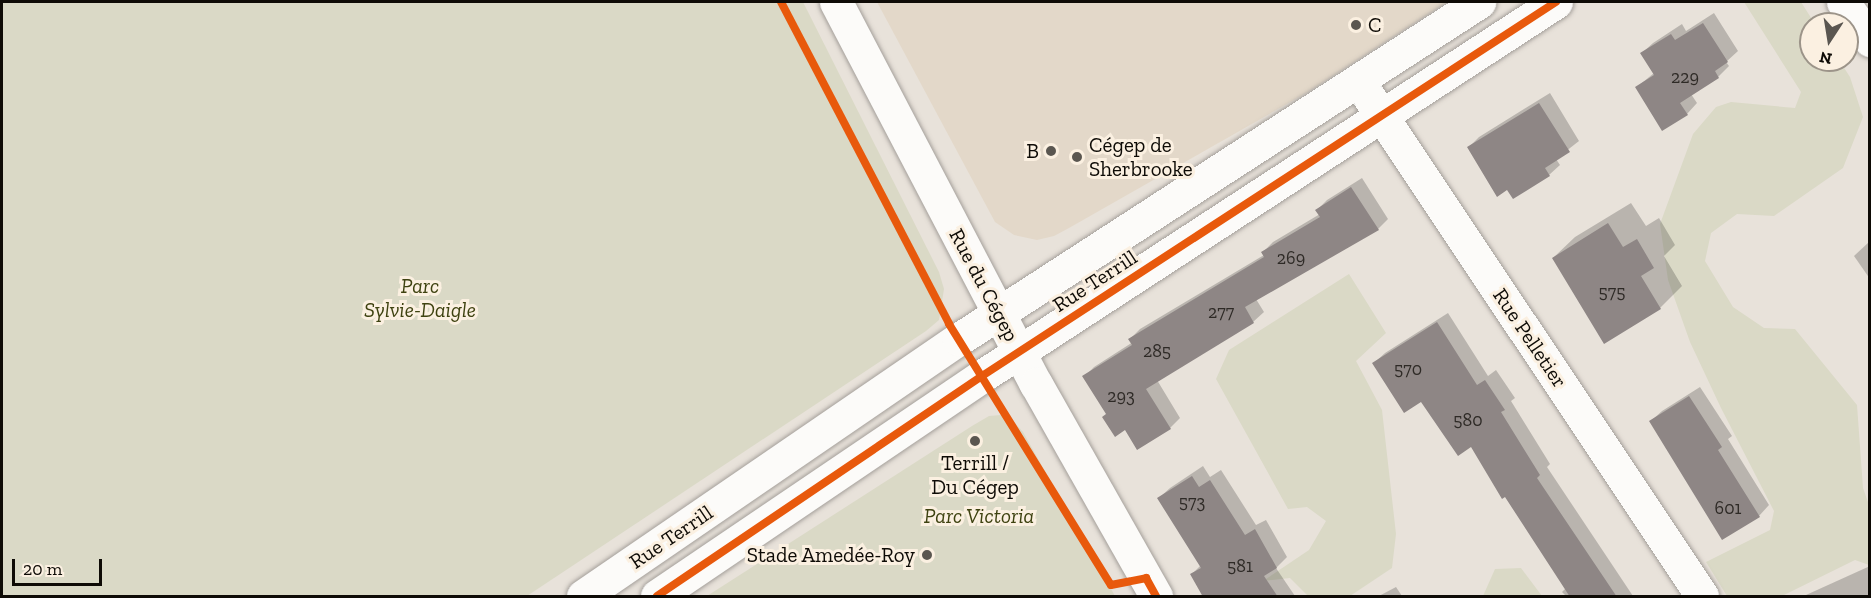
<!DOCTYPE html>
<html>
<head>
<meta charset="utf-8">
<style>
	body { margin:0 }
	#map { position:relative; width:1871px; height:598px; overflow:hidden; background:#e8e2da; font-family:"Zilla Slab",serif }
	div>[style] { position:absolute }
	[style*='--x'] { left:calc(var(--x)*1px); top:calc(var(--y)*1px); width:calc(var(--w)*1px); rotate:calc(var(--a)*1deg) }
	.built>* { inset:0; background:#e3d8c9 }
	.green>* { inset:0; background:#dad9c6 }
	.shadow>* { inset:0; background:#0003 }
	.building>* { inset:0; background:#8e8685 }
	.roads { filter:drop-shadow(0 0 2px #a49f9a) drop-shadow(0 0 2px #a49f9a) }
	.minor>* { height:33px; margin:-16.5px; padding:0 16.5px; transform-origin:16.5px; border-radius:16.5px; background:#fcfbf9 }
	.cycleway>* { height:8px; margin:-4px; padding:0 4px; transform-origin:4px; border-radius:4px; background:#e8590c }
	.dots>* { width:16px; height:16px; translate:-50% -50%; box-sizing:border-box; border:3px solid #fbf0e1; border-radius:50% }
	span { translate:-50% -50%; white-space:nowrap; text-align:center; line-height:1.15; -webkit-text-stroke:6px #fbf0e1; paint-order:stroke }
	.number-label { font-size:18px; color:#2e2a26 }
	.number-label span { -webkit-text-stroke-width:0 }
	.poi-label { font-size:21px; color:#0e0b06 }
	.left { translate:0 -50%; text-align:left }
	.right { translate:-100% -50%; text-align:right }
	.street-label { font-size:21px; color:#0e0b06 }
	.park-label { font-size:21px; color:#3e4210; font-style:italic }
	.frame { position:absolute; inset:0; border:3px solid #0e0b06; pointer-events:none }
	.north { position:absolute; left:1799px; top:12px; width:60px; height:60px; box-sizing:border-box; background:#fbf0e1; border:2px solid #9c9489; border-radius:50%; rotate:192deg; font-size:16px; font-weight:700; line-height:24px; text-align:center; color:#0e0b06 }
	.north::after { content:''; display:block; margin:auto; width:21px; height:27px; background:#5a5650; clip-path:polygon(50% 0,100% 100%,50% 72%,0 100%) }
	.scale { position:absolute; left:12px; top:559px; width:90px; height:27px; box-sizing:border-box; border:3px solid #0e0b06; border-top:0; padding-left:8px; font-size:18px; line-height:21px; white-space:nowrap; color:#0e0b06; -webkit-text-stroke:4px #fbf0e1; paint-order:stroke }
</style>
</head>
<body>
<div id="map">
	<div class="built">
		<i style="clip-path:polygon(877px 2px,1447px 2px,1308px 92px,1069px 228px,1054px 236px,1037px 240px,1014px 235px,995px 222px)"></i>
	</div>
	<div class="green">
		<i style="clip-path:polygon(2px 2px,803px 2px,939px 272px,944px 289px,939px 320px,926px 331px,527px 596px,2px 596px)"></i>
		<i style="clip-path:polygon(1744px 2px,1801px 2px,1815px 24px,1811px 24px,1811px 60px,1839px 60px,1850px 77px,1863px 117px,1843px 168px,1774px 216px,1737px 214px,1711px 233px,1705px 261px,1733px 307px,1764px 328px,1795px 329px,1857px 405px,1863px 488px,1869px 505px,1869px 565px,1855px 560px,1782px 596px,1727px 596px,1706px 562px,1770px 530px,1774px 511px,1721px 408px,1690px 342px,1668px 280px,1660px 224px,1693px 134px,1716px 107px,1731px 102px,1795px 108px,1801px 92px)"></i>
		<i style="clip-path:polygon(1349px 274px,1386px 333px,1356px 361px,1382px 410px,1396px 534px,1392px 568px,1350px 596px,1308px 596px,1290px 578px,1263px 581px,1309px 550px,1326px 521px,1307px 507px,1288px 509px,1216px 379px,1229px 350px)"></i>
		<i style="clip-path:polygon(1001px 415px,1013px 421px,1023px 432px,1115px 596px,707px 596px,972px 426px,989px 416px)"></i>
		<i style="clip-path:polygon(1521px 568px,1542px 596px,1483px 596px,1495px 569px)"></i>
	</div>
	<div class="shadow">
		<i style="clip-path:polygon(1714px 13px,1738px 51px,1726px 62px,1729px 66px,1718px 77px,1691px 94px,1697px 103px,1687px 114px,1637px 87px,1654px 73px,1642px 53px,1653px 43px,1682px 24px,1686px 31px)"></i>
		<i style="clip-path:polygon(1550px 93px,1579px 141px,1556px 159px,1560px 165px,1549px 175px,1508px 188px,1469px 147px,1479px 137px)"></i>
		<i style="clip-path:polygon(1362px 178px,1388px 219px,1378px 229px,1256px 299px,1264px 312px,1253px 322px,1157px 380px,1180px 418px,1170px 428px,1125px 428px,1107px 413px,1084px 377px,1094px 367px,1133px 342px,1130px 339px,1140px 329px,1264px 255px,1263px 252px,1273px 242px,1320px 214px,1317px 210px,1327px 200px)"></i>
		<i style="clip-path:polygon(1631px 203px,1646px 226px,1659px 218px,1675px 245px,1664px 256px,1682px 286px,1660px 308px,1553px 258px,1575px 237px)"></i>
		<i style="clip-path:polygon(1870px 241px,1870px 279px,1854px 256px)"></i>
		<i style="clip-path:polygon(1448px 313px,1488px 376px,1496px 370px,1515px 398px,1511px 401px,1550px 464px,1547px 467px,1633px 596px,1566px 596px,1562px 592px,1566px 588px,1471px 445px,1422px 400px,1374px 363px,1385px 353px)"></i>
		<i style="clip-path:polygon(1700px 387px,1732px 436px,1728px 439px,1769px 505px,1759px 516px,1651px 421px,1662px 411px)"></i>
		<i style="clip-path:polygon(1203px 466px,1210px 477px,1221px 470px,1256px 525px,1266px 520px,1287px 557px,1276px 568px,1295px 596px,1231px 596px,1192px 574px,1201px 565px,1159px 498px,1170px 488px)"></i>
		<i style="clip-path:polygon(1870px 566px,1870px 596px,1804px 596px,1806px 595px)"></i>
		<i style="clip-path:polygon(1396px 587px,1402px 596px,1379px 596px)"></i>
	</div>
	<div class="building">
		<i style="clip-path:polygon(1703px 23px,1728px 62px,1715px 71px,1719px 78px,1680px 103px,1688px 115px,1662px 131px,1635px 87px,1654px 75px,1640px 53px,1671px 34px,1675px 40px)"></i>
		<i style="clip-path:polygon(1539px 103px,1570px 152px,1545px 168px,1550px 176px,1513px 199px,1507px 190px,1497px 197px,1467px 147px)"></i>
		<i style="clip-path:polygon(1351px 187px,1379px 230px,1245px 307px,1254px 323px,1146px 389px,1171px 429px,1137px 450px,1125px 430px,1115px 437px,1102px 417px,1106px 414px,1082px 376px,1132px 345px,1128px 339px,1264px 257px,1261px 252px,1320px 217px,1315px 210px)"></i>
		<i style="clip-path:polygon(1608px 223px,1623px 247px,1637px 239px,1654px 268px,1641px 276px,1661px 309px,1604px 344px,1552px 258px)"></i>
		<i style="clip-path:polygon(1437px 322px,1477px 385px,1485px 380px,1505px 410px,1501px 412px,1540px 475px,1537px 478px,1617px 597px,1570px 597px,1505px 497px,1502px 499px,1471px 447px,1458px 456px,1421px 402px,1404px 413px,1372px 363px)"></i>
		<i style="clip-path:polygon(1689px 396px,1722px 447px,1718px 450px,1760px 517px,1722px 540px,1649px 421px)"></i>
		<i style="clip-path:polygon(1192px 476px,1199px 487px,1210px 480px,1245px 535px,1255px 529px,1277px 568px,1264px 576px,1278px 597px,1203px 597px,1190px 574px,1201px 568px,1157px 498px)"></i>
	</div>
	<div class="roads">
		<div class="minor">
			<i style="--x:836;--y:2;--w:431;--a:62.4"></i>
			<i style="--x:1036;--y:384;--w:244;--a:60.5"></i>
			<i style="--x:1843;--y:2;--w:47;--a:54.6"></i>
			<i style="--x:1369;--y:97;--w:600;--a:56.28"></i>
			<i style="--x:583;--y:596;--w:455;--a:-34.4"></i>
			<i style="--x:959;--y:339;--w:620;--a:-32.95"></i>
			<i style="--x:657;--y:596;--w:392;--a:-34.1"></i>
			<i style="--x:982;--y:376;--w:685;--a:-33.09"></i>
		</div>
	</div>
	<div class="cycleway">
		<i style="--x:781;--y:2;--w:363;--a:62.4"></i>
		<i style="--x:949;--y:324;--w:307;--a:58.2"></i>
		<i style="--x:1111;--y:585;--w:36;--a:-11"></i>
		<i style="--x:1146;--y:578;--w:21;--a:61"></i>
		<i style="--x:657;--y:596;--w:392;--a:-34.1"></i>
		<i style="--x:982;--y:376;--w:685;--a:-33.09"></i>
	</div>
	<div class="dots">
		<i style="left:1356px;top:25px;background:#5a5650"></i>
		<i style="left:1051px;top:151px;background:#5a5650"></i>
		<i style="left:1077px;top:157px;background:#5a5650"></i>
		<i style="left:975px;top:441px;background:#5a5650"></i>
		<i style="left:927px;top:555px;background:#5a5650"></i>
	</div>
	<div class="number-label">
		<span style="left:1685px;top:77px">229</span>
		<span style="left:1291px;top:258px">269</span>
		<span style="left:1612px;top:292px">575</span>
		<span style="left:1221px;top:312px">277</span>
		<span style="left:1157px;top:351px">285</span>
		<span style="left:1408px;top:369px">570</span>
		<span style="left:1121px;top:396px">293</span>
		<span style="left:1468px;top:420px">580</span>
		<span style="left:1192px;top:502px">573</span>
		<span style="left:1728px;top:508px">601</span>
		<span style="left:1240px;top:566px">581</span>
	</div>
	<div class="poi-label">
		<span class="left" style="left:1368px;top:25px">C</span>
		<span class="left" style="left:1089px;top:157px">Cégep de<br>Sherbrooke</span>
		<span class="right" style="left:1039px;top:151px">B</span>
		<span style="left:975px;top:475px">Terrill /<br>Du Cégep</span>
		<span class="right" style="left:915px;top:555px">Stade Amedée-Roy</span>
	</div>
	<div class="street-label">
		<span style="left:1095px;top:281px;rotate:-33deg">Rue Terrill</span>
		<span style="left:984px;top:285px;rotate:62deg">Rue du Cégep</span>
		<span style="left:1530px;top:338px;rotate:56deg">Rue Pelletier</span>
		<span style="left:671px;top:537px;rotate:-34deg">Rue Terrill</span>
	</div>
	<div class="park-label">
		<span style="left:420px;top:298px">Parc<br>Sylvie-Daigle</span>
		<span style="left:979px;top:516px">Parc Victoria</span>
	</div>
	<div class="frame"></div>
	<div class="north">N</div>
	<div class="scale">20 m</div>
</div>
</body>
</html>
